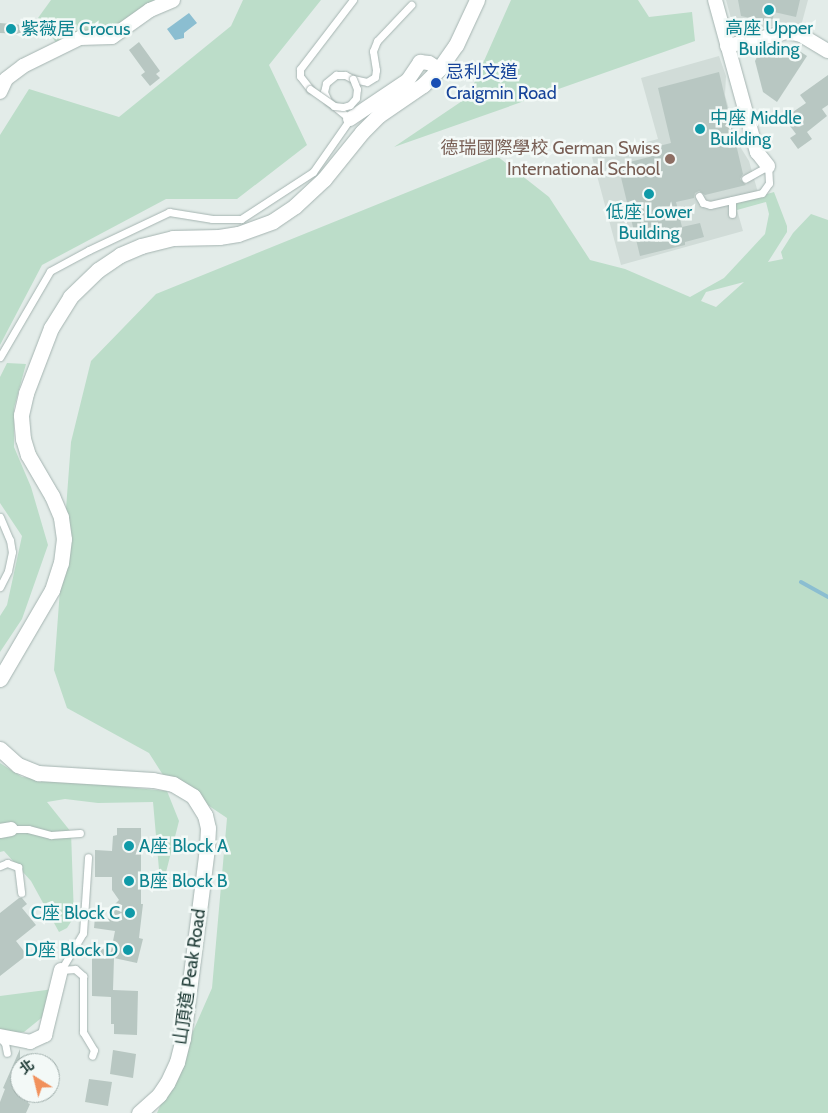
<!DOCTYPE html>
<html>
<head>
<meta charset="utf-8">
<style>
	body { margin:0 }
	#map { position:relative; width:828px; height:1113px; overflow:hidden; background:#e3ece9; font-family:Cabin,"Noto Sans TC",sans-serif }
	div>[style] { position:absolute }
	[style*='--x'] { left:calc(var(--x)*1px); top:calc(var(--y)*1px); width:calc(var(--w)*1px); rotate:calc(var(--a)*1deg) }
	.built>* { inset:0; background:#d1dcd8 }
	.green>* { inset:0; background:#bcddc9 }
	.water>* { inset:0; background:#8bbed1 }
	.stream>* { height:4px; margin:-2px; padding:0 2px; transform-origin:2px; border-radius:2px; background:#8bbed1 }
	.building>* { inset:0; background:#b8c7c2 }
	.roads { filter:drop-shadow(0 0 1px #a5b4b1) drop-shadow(0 0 1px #a5b4b1) }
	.service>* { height:7px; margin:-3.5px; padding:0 3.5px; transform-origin:3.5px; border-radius:3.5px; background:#fff }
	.minor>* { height:14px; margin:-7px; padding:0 7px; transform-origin:7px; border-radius:7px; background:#fff }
	.secondary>* { height:15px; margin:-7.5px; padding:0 7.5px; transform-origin:7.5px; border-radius:7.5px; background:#fff }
	.bridges { filter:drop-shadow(0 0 1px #a5b4b1) drop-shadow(0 0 1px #a5b4b1) }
	.service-bridge>* { height:7px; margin:-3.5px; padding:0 3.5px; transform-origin:3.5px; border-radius:3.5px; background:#fff }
	.dots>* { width:14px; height:14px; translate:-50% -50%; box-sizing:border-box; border:2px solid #f3f9f7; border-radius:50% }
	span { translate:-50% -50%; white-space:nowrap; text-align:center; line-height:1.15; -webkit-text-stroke:5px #f3f9f7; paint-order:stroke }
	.culture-label { font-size:18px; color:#0d838f }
	.left { translate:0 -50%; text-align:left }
	.right { translate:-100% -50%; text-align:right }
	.transit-label { font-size:18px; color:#164399 }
	.education-label { font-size:18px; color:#785e54 }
	.street-label { font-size:18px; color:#223e39 }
	.north { position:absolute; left:10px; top:1053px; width:50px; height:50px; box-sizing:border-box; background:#f3f9f7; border:1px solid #9faeab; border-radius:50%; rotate:324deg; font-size:14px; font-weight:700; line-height:20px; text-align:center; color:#223e39 }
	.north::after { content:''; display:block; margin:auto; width:18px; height:22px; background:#f1915c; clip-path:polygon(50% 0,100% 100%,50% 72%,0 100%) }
</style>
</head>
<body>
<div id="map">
	<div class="built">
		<i style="clip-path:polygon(726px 0,808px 0,801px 26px,785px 23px,748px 32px,737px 29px,732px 22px)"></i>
		<i style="clip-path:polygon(719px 56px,726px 76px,725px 95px,739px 145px,749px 161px,759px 196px,735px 203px,743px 231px,621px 265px,592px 157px,658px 139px,641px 78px)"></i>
	</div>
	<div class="green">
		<i style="clip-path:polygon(51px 0,160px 0,113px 32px,57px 44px,38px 18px)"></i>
		<i style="clip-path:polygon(243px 0,321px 0,269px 65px,307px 145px,237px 199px,166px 199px,42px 265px,0 345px,0 135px,29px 89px,119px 117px,231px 26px)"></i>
		<i style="clip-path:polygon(511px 0,638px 0,649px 17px,692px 12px,695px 41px,394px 147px,468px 97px)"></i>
		<i style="clip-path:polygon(evenodd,497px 156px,549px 197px,590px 260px,625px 269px,690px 297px,724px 278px,765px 234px,769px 214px,766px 202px,737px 210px,735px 203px,774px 192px,787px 226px,787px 232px,768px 262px,783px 259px,781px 252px,793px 233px,811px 214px,828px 220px,828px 1113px,157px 1113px,212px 988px,227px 818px,163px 775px,149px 753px,67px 708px,54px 670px,71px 442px,91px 361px,156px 294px,497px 156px,744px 282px,716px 307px,701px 301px,706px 292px,744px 282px)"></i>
		<i style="clip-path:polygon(7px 363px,26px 364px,14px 408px,14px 447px,31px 487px,48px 545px,22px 619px,0 652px,0 616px,7px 605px,22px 536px,0 503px,0 377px)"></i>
		<i style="clip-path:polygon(0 763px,22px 777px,167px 791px,179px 821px,161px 892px,153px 802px,98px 803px,65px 799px,47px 802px,71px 832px,74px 917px,67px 928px,59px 932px,31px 881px,4px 851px,0 852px)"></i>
		<i style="clip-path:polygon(54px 989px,45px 1015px,24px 1032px,0 1033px,0 996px)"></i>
	</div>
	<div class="water">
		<i style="clip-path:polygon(189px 13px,197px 23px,184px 33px,184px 38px,175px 40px,167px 29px)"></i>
	</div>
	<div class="stream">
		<i style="--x:801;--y:582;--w:31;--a:29"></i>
	</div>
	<div class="building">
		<i style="clip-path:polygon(738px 0,800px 0,796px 17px,774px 12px,773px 19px,765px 18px,764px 21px,741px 16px)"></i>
		<i style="clip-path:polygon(0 23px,23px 25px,22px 34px,0 33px)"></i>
		<i style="clip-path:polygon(139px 42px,160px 71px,156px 74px,160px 78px,150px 86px,141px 75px,145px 72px,129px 50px)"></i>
		<i style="clip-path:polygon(792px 46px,807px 56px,777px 102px,763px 92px,755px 61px,759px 53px,766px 48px)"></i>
		<i style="clip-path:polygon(719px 72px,743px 174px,740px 179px,746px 185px,705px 195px,699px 191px,695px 193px,694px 198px,676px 202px,682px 227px,700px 223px,704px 237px,685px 242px,685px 245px,640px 256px,618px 165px,661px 154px,659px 146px,671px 143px,658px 88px)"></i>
		<i style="clip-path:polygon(828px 75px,828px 105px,822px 109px,827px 116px,807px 132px,812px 139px,798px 149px,790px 138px,796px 134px,784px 118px,806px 103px,800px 95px)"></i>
		<i style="clip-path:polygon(117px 828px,141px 828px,141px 904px,143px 904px,139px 938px,143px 939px,137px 963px,114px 958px,113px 990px,138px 991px,137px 1035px,114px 1034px,114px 1024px,111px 1024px,111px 997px,92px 996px,92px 959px,94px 947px,111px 951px,115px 931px,94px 928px,95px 917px,112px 919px,114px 905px,119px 900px,112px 890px,112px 877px,95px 877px,95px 850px,112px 851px,113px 836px,117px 835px)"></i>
		<i style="clip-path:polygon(19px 898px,22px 898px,27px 904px,22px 908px,36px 925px,16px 941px,27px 955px,0 976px,0 913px)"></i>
		<i style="clip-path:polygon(20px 1049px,20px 1093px,32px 1093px,28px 1103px,30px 1104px,26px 1113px,0 1113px,0 1102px,5px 1089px,3px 1088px)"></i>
		<i style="clip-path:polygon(113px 1050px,136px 1054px,133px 1078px,110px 1074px)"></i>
		<i style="clip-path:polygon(89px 1079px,112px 1082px,108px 1106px,85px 1102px)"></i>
	</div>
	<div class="roads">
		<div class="service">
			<i style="--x:310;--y:89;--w:16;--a:-128"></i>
			<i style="--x:300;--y:76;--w:7;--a:-90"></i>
			<i style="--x:300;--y:69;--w:87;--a:-52.5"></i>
			<i style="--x:699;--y:196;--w:8;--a:60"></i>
			<i style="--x:703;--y:203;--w:7;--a:16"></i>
			<i style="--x:710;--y:205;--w:53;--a:-13"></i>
			<i style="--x:762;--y:193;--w:12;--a:-55"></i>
			<i style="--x:769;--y:183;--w:17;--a:-93"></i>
			<i style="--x:768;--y:166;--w:26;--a:151"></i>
			<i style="--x:732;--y:214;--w:14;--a:-90"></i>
			<i style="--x:0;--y:357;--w:99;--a:-59.8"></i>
			<i style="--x:50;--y:271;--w:44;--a:-28.3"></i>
			<i style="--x:89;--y:250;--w:89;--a:-25.4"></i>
			<i style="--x:169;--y:212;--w:44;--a:9.2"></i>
			<i style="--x:212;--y:219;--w:29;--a:0"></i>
			<i style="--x:241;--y:219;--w:86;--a:-33.1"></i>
			<i style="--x:313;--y:172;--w:65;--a:-55.1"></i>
			<i style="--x:350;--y:119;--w:28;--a:-141"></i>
			<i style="--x:328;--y:101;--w:10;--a:-114"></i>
			<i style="--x:324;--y:92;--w:9;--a:-77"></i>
			<i style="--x:326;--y:83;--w:13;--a:-39"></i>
			<i style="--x:336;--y:75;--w:9;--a:0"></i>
			<i style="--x:345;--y:75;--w:9;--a:27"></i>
			<i style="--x:353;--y:79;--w:14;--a:12"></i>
			<i style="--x:367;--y:82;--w:9;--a:-32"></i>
			<i style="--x:375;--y:77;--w:7;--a:-82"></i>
			<i style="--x:376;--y:70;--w:19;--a:-99"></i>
			<i style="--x:373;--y:51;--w:11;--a:-68"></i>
			<i style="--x:377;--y:41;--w:50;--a:-46.6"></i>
			<i style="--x:0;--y:517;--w:25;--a:67"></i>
			<i style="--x:10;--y:540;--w:12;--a:81"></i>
			<i style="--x:12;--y:552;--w:19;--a:102"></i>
			<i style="--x:8;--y:571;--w:18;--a:117"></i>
			<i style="--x:9;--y:829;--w:19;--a:0"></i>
			<i style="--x:28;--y:829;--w:24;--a:15"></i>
			<i style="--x:51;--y:835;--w:29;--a:-4"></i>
			<i style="--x:0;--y:866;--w:8;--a:-23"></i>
			<i style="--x:7;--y:863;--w:12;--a:20"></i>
			<i style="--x:18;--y:867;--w:26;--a:83"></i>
			<i style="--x:61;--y:970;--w:43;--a:-59.3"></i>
			<i style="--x:83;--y:933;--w:76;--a:-86.2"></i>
			<i style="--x:61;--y:970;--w:14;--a:-4"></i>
			<i style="--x:75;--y:969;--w:11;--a:41"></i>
			<i style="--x:83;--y:976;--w:56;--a:90"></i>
			<i style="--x:83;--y:1032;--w:21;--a:59"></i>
			<i style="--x:94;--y:1050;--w:6;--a:108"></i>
			<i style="--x:0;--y:1038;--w:7;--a:45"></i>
			<i style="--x:5;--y:1043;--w:10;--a:79"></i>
		</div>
		<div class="minor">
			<i style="--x:715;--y:0;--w:158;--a:74.6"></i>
			<i style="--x:757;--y:152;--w:18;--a:52"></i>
			<i style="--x:727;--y:46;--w:62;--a:-13.1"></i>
			<i style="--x:787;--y:32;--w:14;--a:12"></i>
			<i style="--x:801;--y:35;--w:31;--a:31"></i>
			<i style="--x:0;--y:92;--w:14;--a:-65"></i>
			<i style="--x:6;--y:79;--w:21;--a:-37"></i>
			<i style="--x:23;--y:66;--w:64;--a:-26.2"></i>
			<i style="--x:80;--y:38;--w:32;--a:-2"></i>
			<i style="--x:112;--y:37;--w:47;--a:-35.4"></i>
			<i style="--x:150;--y:10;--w:25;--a:-23"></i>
			<i style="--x:350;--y:119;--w:70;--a:-33.9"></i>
			<i style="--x:408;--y:80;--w:22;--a:-56"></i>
			<i style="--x:420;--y:62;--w:9;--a:6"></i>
			<i style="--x:429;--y:63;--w:12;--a:31"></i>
			<i style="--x:0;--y:831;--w:11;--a:-10"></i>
			<i style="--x:0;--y:1036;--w:31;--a:11"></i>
			<i style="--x:30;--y:1042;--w:17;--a:-25"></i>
			<i style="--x:45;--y:1035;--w:67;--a:-76.2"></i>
		</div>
		<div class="secondary">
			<i style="--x:0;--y:679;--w:103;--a:-59.7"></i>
			<i style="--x:52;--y:590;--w:28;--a:-72"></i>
			<i style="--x:61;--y:563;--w:24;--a:-83"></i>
			<i style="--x:64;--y:539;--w:22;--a:-98"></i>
			<i style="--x:61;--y:517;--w:23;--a:-113"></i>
			<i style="--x:52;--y:496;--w:48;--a:-120.3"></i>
			<i style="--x:28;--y:455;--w:17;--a:-107"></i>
			<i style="--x:23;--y:439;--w:24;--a:-95"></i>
			<i style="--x:21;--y:415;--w:23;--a:-77"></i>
			<i style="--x:26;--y:393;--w:70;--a:-69"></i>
			<i style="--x:51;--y:328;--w:36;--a:-58"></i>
			<i style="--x:70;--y:297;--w:39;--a:-44"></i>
			<i style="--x:98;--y:270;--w:27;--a:-34"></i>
			<i style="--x:120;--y:255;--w:23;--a:-23"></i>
			<i style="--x:141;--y:246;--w:33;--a:-14"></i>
			<i style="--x:173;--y:238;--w:46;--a:-1.2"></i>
			<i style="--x:219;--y:237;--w:19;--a:-9"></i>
			<i style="--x:238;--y:234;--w:37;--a:-20"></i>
			<i style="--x:273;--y:221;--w:27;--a:-34"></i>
			<i style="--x:295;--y:206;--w:40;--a:-43"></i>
			<i style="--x:324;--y:179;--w:60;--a:-51"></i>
			<i style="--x:362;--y:132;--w:24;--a:-45"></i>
			<i style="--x:379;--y:115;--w:53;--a:-34.3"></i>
			<i style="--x:423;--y:85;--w:23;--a:-45"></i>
			<i style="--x:439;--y:69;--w:29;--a:-55"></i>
			<i style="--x:456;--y:45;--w:50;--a:-65"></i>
			<i style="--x:0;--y:749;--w:24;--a:42"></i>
			<i style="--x:18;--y:765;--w:22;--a:22"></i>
			<i style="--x:38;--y:773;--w:115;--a:3.5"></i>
			<i style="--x:153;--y:780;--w:20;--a:11"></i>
			<i style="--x:173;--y:784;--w:23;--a:31"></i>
			<i style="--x:193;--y:796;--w:22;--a:58"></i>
			<i style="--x:205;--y:815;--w:13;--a:77"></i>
			<i style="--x:208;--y:828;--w:20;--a:93"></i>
			<i style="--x:207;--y:848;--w:192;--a:97.2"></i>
			<i style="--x:183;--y:1038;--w:25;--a:104"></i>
			<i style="--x:177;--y:1062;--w:23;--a:115"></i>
			<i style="--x:167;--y:1083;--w:14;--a:124"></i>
			<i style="--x:159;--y:1095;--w:27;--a:138"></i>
		</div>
	</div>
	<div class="bridges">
		<div class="service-bridge">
			<i style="--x:310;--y:89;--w:29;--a:35"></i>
			<i style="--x:334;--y:106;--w:9;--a:6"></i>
			<i style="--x:343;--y:107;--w:7;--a:-16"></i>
			<i style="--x:350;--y:105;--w:9;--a:-49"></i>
			<i style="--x:356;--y:98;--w:9;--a:-84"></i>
			<i style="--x:357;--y:89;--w:11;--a:-112"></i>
		</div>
	</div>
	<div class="dots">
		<i style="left:769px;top:10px;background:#0f9aa8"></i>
		<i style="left:11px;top:29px;background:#0f9aa8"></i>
		<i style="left:436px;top:83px;background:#1a4fb4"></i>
		<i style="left:700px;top:129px;background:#0f9aa8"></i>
		<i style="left:670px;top:159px;background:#8d6e63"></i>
		<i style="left:649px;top:194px;background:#0f9aa8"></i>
		<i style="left:129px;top:846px;background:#0f9aa8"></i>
		<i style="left:129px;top:881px;background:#0f9aa8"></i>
		<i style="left:130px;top:913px;background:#0f9aa8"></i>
		<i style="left:128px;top:950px;background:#0f9aa8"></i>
	</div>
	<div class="culture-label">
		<span class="left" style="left:21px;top:29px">紫薇居 Crocus</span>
		<span style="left:769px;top:39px">高座 Upper<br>Building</span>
		<span class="left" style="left:710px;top:129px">中座 Middle<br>Building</span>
		<span style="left:649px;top:223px">低座 Lower<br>Building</span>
		<span class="left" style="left:139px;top:846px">A座 Block A</span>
		<span class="left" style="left:139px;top:881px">B座 Block B</span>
		<span class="right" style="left:120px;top:913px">C座 Block C</span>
		<span class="right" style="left:118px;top:950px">D座 Block D</span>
	</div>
	<div class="transit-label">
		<span class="left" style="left:446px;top:83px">忌利文道<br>Craigmin Road</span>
	</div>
	<div class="education-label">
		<span class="right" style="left:660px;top:159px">德瑞國際學校 German Swiss<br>International School</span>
	</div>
	<div class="street-label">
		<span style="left:190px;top:977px;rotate:-82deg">山頂道 Peak Road</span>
	</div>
	<div class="north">北</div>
</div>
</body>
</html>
